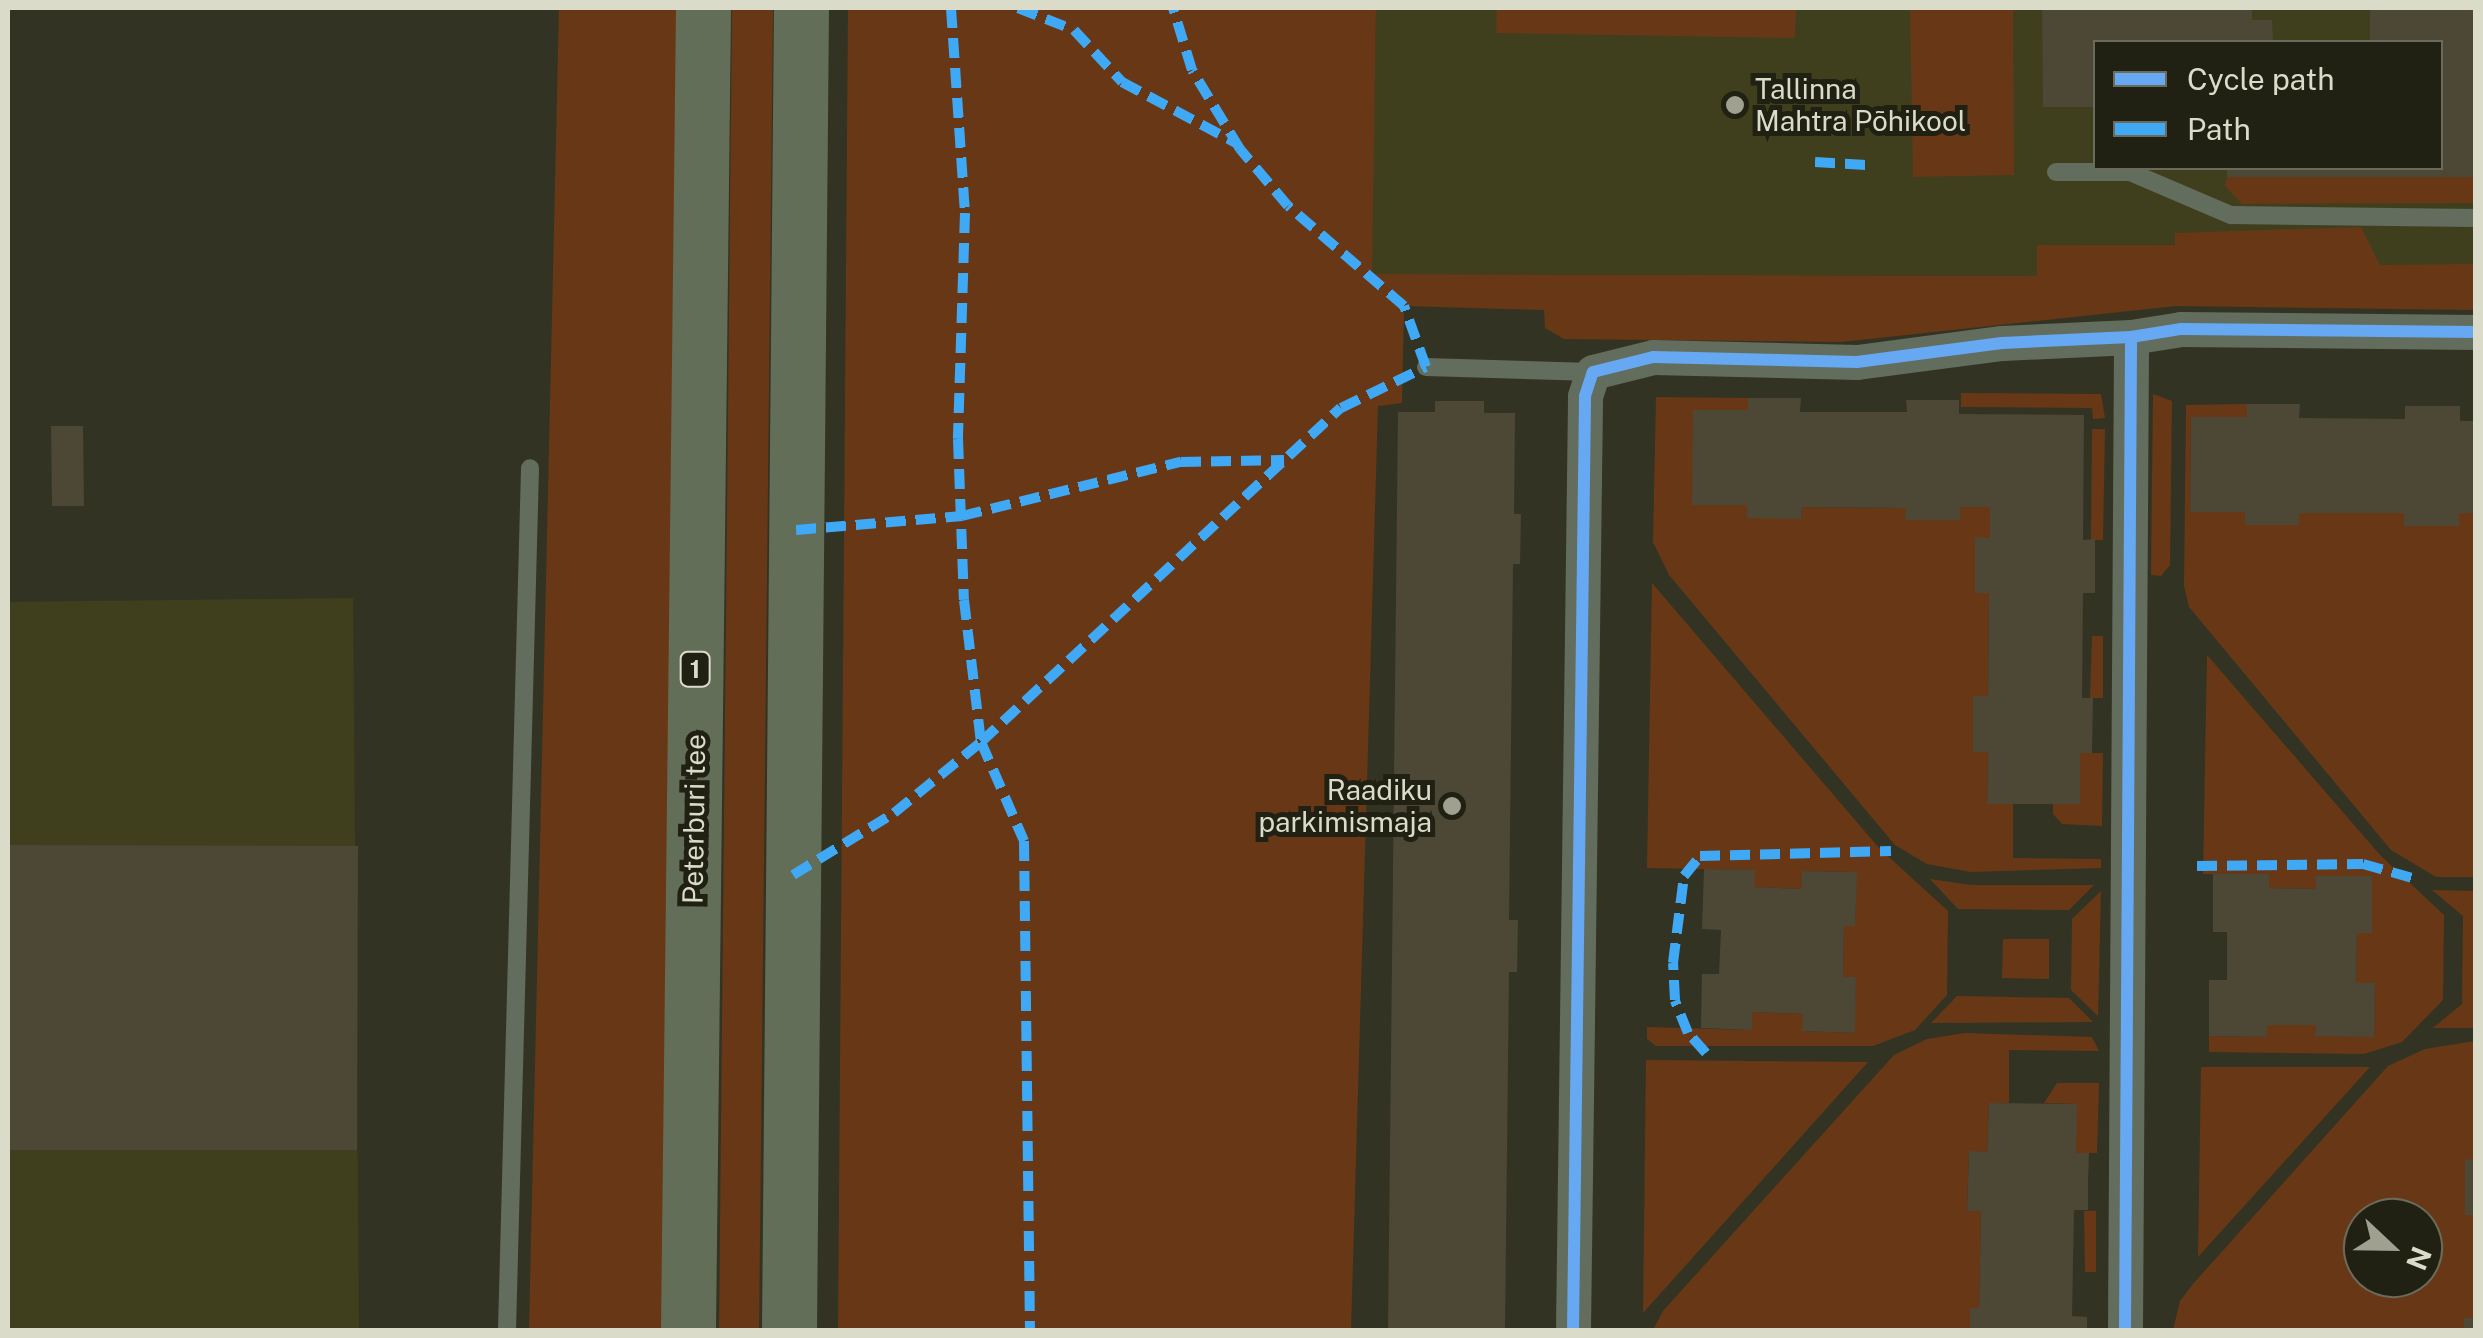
<!DOCTYPE html>
<html>
<head>
<meta charset="utf-8">
<style>
	body { margin:0 }
	#map { position:relative; width:2483px; height:1338px; overflow:hidden; background:#333323; font-family:"Public Sans",sans-serif }
	div>[style] { position:absolute }
	[style*='--x'] { left:calc(var(--x)*1px); top:calc(var(--y)*1px); width:calc(var(--w)*1px); rotate:calc(var(--a)*1deg) }
	.built>* { inset:0; background:#3f3f1d }
	.green>* { inset:0; background:#683816 }
	.building>* { inset:0; background:#4d4735 }
	.service>* { height:18px; margin:-9px; padding:0 9px; transform-origin:9px; border-radius:9px; background:#636d5d }
	.minor>* { height:35px; margin:-17.5px; padding:0 17.5px; transform-origin:17.5px; border-radius:17.5px; background:#636d5d }
	.trunk>* { height:55px; margin:-27.5px; padding:0 27.5px; transform-origin:27.5px; border-radius:27.5px; background:#636e59 }
	.quiet>* { height:10px; margin-top:-5px; transform-origin:0; background:repeating-linear-gradient(90deg,#3fa9f5 0 20px,transparent 0 30px) }
	.cycleway>* { height:12px; margin:-6px; padding:0 6px; transform-origin:6px; border-radius:6px; background:#66a8f1 }
	.dots>* { width:28px; height:28px; translate:-50% -50%; box-sizing:border-box; border:5px solid #202013; border-radius:50% }
	span { translate:-50% -50%; white-space:nowrap; text-align:center; line-height:1.15; -webkit-text-stroke:10px #202013; paint-order:stroke }
	.shield-label span { padding:2px 8px; background:#202013; border:2px solid; border-radius:8px; -webkit-text-stroke-width:0 }
	.shield-label { font-size:25px; color:#dbdbca; font-weight:700 }
	.poi-label { font-size:28px; color:#dbdbca }
	.left { translate:0 -50%; text-align:left }
	.right { translate:-100% -50%; text-align:right }
	.street-label { font-size:28px; color:#dbdbca }
	.frame { position:absolute; inset:0; border:10px solid #dbdbca; pointer-events:none }
	.legend { position:absolute; left:2093px; top:40px; width:350px; height:130px; box-sizing:border-box; background:#202013; border:2px solid #6b6b5c; margin:0; padding:12px 18px; list-style:none; font-size:30px; color:#dbdbca }
	.legend li { display:flex; align-items:center; gap:20px; height:50px }
	.legend b { width:50px; border:2px solid #6b6b5c }
	.north { position:absolute; left:2343px; top:1198px; width:100px; height:100px; box-sizing:border-box; background:#202013; border:2px solid #6b6b5c; border-radius:50%; rotate:112deg; font-size:28px; font-weight:700; line-height:40px; text-align:center; color:#dbdbca }
	.north::after { content:''; display:block; margin:auto; width:35px; height:45px; background:#a0a090; clip-path:polygon(50% 0,100% 100%,50% 72%,0 100%) }
</style>
</head>
<body>
<div id="map">
	<div class="built">
		<i style="clip-path:polygon(evenodd,1376px 8px,2475px 8px,2475px 266px,2380px 267px,2367px 244px,2038px 245px,2038px 276px,1371px 274px,1376px 8px,2096px 42px,2440px 42px,2440px 168px,2096px 168px,2096px 42px)"></i>
		<i style="clip-path:polygon(353px 598px,359px 1330px,8px 1330px,8px 602px)"></i>
	</div>
	<div class="green">
		<i style="clip-path:polygon(559px 8px,679px 8px,666px 1330px,529px 1330px)"></i>
		<i style="clip-path:polygon(732px 8px,773px 8px,759px 1330px,719px 1330px)"></i>
		<i style="clip-path:polygon(848px 8px,1376px 8px,1372px 274px,2037px 276px,2037px 245px,2175px 245px,2175px 233px,2361px 227px,2380px 265px,2475px 264px,2475px 310px,2176px 306px,1841px 342px,1564px 339px,1545px 328px,1544px 310px,1404px 306px,1402px 403px,1378px 406px,1351px 1330px,838px 1330px)"></i>
		<i style="clip-path:polygon(1497px 8px,1796px 8px,1795px 38px,1496px 33px)"></i>
		<i style="clip-path:polygon(1910px 8px,2013px 8px,2014px 175px,1913px 177px)"></i>
		<i style="clip-path:polygon(2227px 177px,2475px 177px,2475px 203px,2242px 204px,2225px 186px)"></i>
		<i style="clip-path:polygon(1961px 393px,2101px 394px,2105px 418px,2093px 419px,2092px 408px,1961px 407px)"></i>
		<i style="clip-path:polygon(2153px 394px,2172px 401px,2170px 565px,2161px 576px,2151px 575px)"></i>
		<i style="clip-path:polygon(1656px 397px,1748px 398px,1748px 410px,1693px 505px,1747px 505px,1748px 518px,1801px 518px,1802px 507px,1906px 508px,1906px 520px,1960px 520px,1960px 507px,1990px 507px,1990px 538px,1975px 538px,1975px 592px,1989px 593px,1988px 696px,1973px 697px,1973px 751px,1988px 752px,1987px 803px,2013px 804px,2013px 858px,2101px 859px,2101px 868px,1971px 872px,1927px 864px,1895px 845px,1669px 575px,1653px 542px)"></i>
		<i style="clip-path:polygon(2247px 404px,2247px 417px,2191px 417px,2190px 511px,2245px 512px,2246px 525px,2298px 525px,2299px 513px,2404px 513px,2404px 526px,2458px 526px,2459px 513px,2475px 513px,2475px 877px,2436px 877px,2391px 850px,2189px 607px,2184px 586px,2186px 405px)"></i>
		<i style="clip-path:polygon(2092px 429px,2105px 429px,2103px 540px,2091px 540px)"></i>
		<i style="clip-path:polygon(1652px 583px,1879px 848px,1948px 911px,1947px 995px,1915px 1030px,1873px 1046px,1656px 1046px,1647px 1039px,1647px 1027px,1751px 1030px,1752px 1012px,1803px 1014px,1803px 1031px,1854px 1033px,1856px 978px,1843px 977px,1844px 926px,1855px 926px,1856px 872px,1802px 871px,1801px 889px,1754px 887px,1754px 870px,1647px 868px)"></i>
		<i style="clip-path:polygon(2092px 636px,2103px 636px,2103px 698px,2090px 698px)"></i>
		<i style="clip-path:polygon(2207px 655px,2380px 855px,2444px 915px,2443px 1000px,2402px 1042px,2364px 1054px,2209px 1052px,2209px 1036px,2267px 1037px,2267px 1025px,2316px 1025px,2316px 1036px,2374px 1036px,2375px 984px,2356px 983px,2357px 933px,2372px 932px,2372px 876px,2317px 876px,2316px 889px,2269px 888px,2268px 874px,2203px 874px)"></i>
		<i style="clip-path:polygon(2080px 753px,2103px 753px,2102px 826px,2062px 824px,2053px 814px,2053px 804px,2080px 804px)"></i>
		<i style="clip-path:polygon(1930px 879px,1971px 885px,2094px 885px,2069px 910px,1958px 909px)"></i>
		<i style="clip-path:polygon(2432px 890px,2475px 891px,2475px 1028px,2433px 1028px,2462px 1004px,2463px 916px)"></i>
		<i style="clip-path:polygon(2101px 891px,2098px 1016px,2071px 990px,2072px 919px)"></i>
		<i style="clip-path:polygon(2003px 939px,2049px 939px,2049px 979px,2002px 978px)"></i>
		<i style="clip-path:polygon(1957px 996px,2069px 998px,2093px 1022px,1931px 1023px)"></i>
		<i style="clip-path:polygon(1965px 1033px,2092px 1037px,2099px 1051px,2009px 1050px,2009px 1103px,1989px 1103px,1987px 1152px,1969px 1152px,1967px 1210px,1981px 1211px,1979px 1308px,1970px 1309px,1970px 1330px,1653px 1330px,1663px 1311px,1894px 1055px,1927px 1039px)"></i>
		<i style="clip-path:polygon(evenodd,2475px 1041px,2475px 1160px,2465px 1160px,2465px 1214px,2475px 1215px,2476px 1318px,2464px 1319px,2464px 1330px,2173px 1330px,2180px 1301px,2193px 1284px,2388px 1066px,2425px 1049px,2475px 1041px,2363px 1218px,2423px 1218px,2423px 1278px,2363px 1278px,2363px 1218px)"></i>
		<i style="clip-path:polygon(1646px 1060px,1868px 1062px,1643px 1313px)"></i>
		<i style="clip-path:polygon(2201px 1067px,2370px 1067px,2198px 1257px)"></i>
		<i style="clip-path:polygon(2057px 1083px,2099px 1083px,2097px 1153px,2076px 1153px,2076px 1104px,2044px 1103px)"></i>
		<i style="clip-path:polygon(2084px 1211px,2096px 1211px,2096px 1272px,2085px 1272px)"></i>
	</div>
	<div class="building">
		<i style="clip-path:polygon(2042px 8px,2252px 8px,2252px 20px,2272px 20px,2273px 42px,2096px 42px,2096px 107px,2043px 107px)"></i>
		<i style="clip-path:polygon(2370px 8px,2476px 8px,2476px 177px,2227px 177px,2227px 168px,2440px 168px,2440px 42px,2370px 42px)"></i>
		<i style="clip-path:polygon(1748px 398px,1801px 398px,1800px 412px,1907px 412px,1906px 400px,1959px 400px,1959px 414px,2084px 415px,2083px 540px,2095px 539px,2095px 593px,2083px 593px,2082px 698px,2093px 698px,2092px 753px,2080px 753px,2080px 804px,1987px 804px,1988px 752px,1973px 752px,1973px 696px,1988px 696px,1989px 593px,1975px 593px,1975px 537px,1990px 538px,1990px 507px,1960px 507px,1960px 520px,1905px 520px,1906px 508px,1802px 507px,1801px 519px,1747px 518px,1747px 505px,1692px 505px,1693px 410px,1748px 410px)"></i>
		<i style="clip-path:polygon(1435px 401px,1484px 401px,1484px 413px,1515px 413px,1514px 514px,1521px 514px,1520px 564px,1513px 564px,1509px 920px,1518px 920px,1517px 972px,1509px 972px,1505px 1330px,1388px 1330px,1398px 412px,1435px 412px)"></i>
		<i style="clip-path:polygon(2247px 404px,2300px 404px,2299px 418px,2405px 419px,2405px 406px,2460px 406px,2460px 421px,2476px 421px,2476px 513px,2459px 513px,2459px 526px,2404px 526px,2404px 513px,2299px 513px,2299px 525px,2245px 525px,2245px 512px,2190px 512px,2191px 417px,2247px 417px)"></i>
		<i style="clip-path:polygon(51px 426px,83px 426px,84px 506px,52px 506px)"></i>
		<i style="clip-path:polygon(8px 845px,358px 846px,357px 1150px,8px 1150px)"></i>
		<i style="clip-path:polygon(1704px 869px,1755px 870px,1754px 887px,1801px 889px,1802px 871px,1857px 872px,1855px 926px,1844px 926px,1843px 977px,1856px 977px,1855px 1033px,1802px 1031px,1803px 1014px,1752px 1012px,1752px 1030px,1701px 1028px,1702px 974px,1719px 974px,1721px 930px,1702px 929px)"></i>
		<i style="clip-path:polygon(2213px 874px,2269px 874px,2269px 888px,2316px 889px,2316px 876px,2372px 876px,2372px 933px,2357px 933px,2356px 983px,2375px 983px,2374px 1037px,2315px 1036px,2316px 1025px,2267px 1025px,2267px 1037px,2209px 1036px,2209px 980px,2227px 980px,2227px 932px,2213px 932px)"></i>
		<i style="clip-path:polygon(1989px 1103px,2077px 1104px,2076px 1153px,2089px 1153px,2088px 1182px,2088px 1210px,2074px 1210px,2072px 1316px,2087px 1317px,2087px 1330px,1970px 1330px,1970px 1308px,1979px 1308px,1981px 1211px,1967px 1211px,1969px 1151px,1987px 1152px)"></i>
		<i style="clip-path:polygon(2465px 1159px,2476px 1160px,2476px 1215px,2465px 1215px)"></i>
		<i style="clip-path:polygon(2464px 1318px,2476px 1318px,2476px 1330px,2464px 1330px)"></i>
	</div>
	<div class="service">
		<i style="--x:2056;--y:172;--w:74;--a:0"></i>
		<i style="--x:2130;--y:172;--w:110;--a:23.1"></i>
		<i style="--x:2231;--y:215;--w:245;--a:0.7"></i>
		<i style="--x:1426;--y:367;--w:167;--a:1.7"></i>
		<i style="--x:507;--y:1330;--w:862;--a:-88.47"></i>
	</div>
	<div class="minor">
		<i style="--x:1573;--y:1330;--w:934;--a:-89.26"></i>
		<i style="--x:1585;--y:396;--w:25;--a:-72"></i>
		<i style="--x:1593;--y:372;--w:62;--a:-14"></i>
		<i style="--x:1653;--y:357;--w:204;--a:1.4"></i>
		<i style="--x:1857;--y:362;--w:146;--a:-7.5"></i>
		<i style="--x:2002;--y:343;--w:129;--a:-2.7"></i>
		<i style="--x:2125;--y:1330;--w:993;--a:-89.65"></i>
		<i style="--x:2131;--y:337;--w:51;--a:-9.1"></i>
		<i style="--x:2181;--y:329;--w:295;--a:0.6"></i>
	</div>
	<div class="trunk">
		<i style="--x:688;--y:1330;--w:1322;--a:-89.35"></i>
		<i style="--x:789;--y:1330;--w:1322;--a:-89.48"></i>
	</div>
	<div class="quiet">
		<i style="--x:951;--y:8;--w:205;--a:86.1"></i>
		<i style="--x:965;--y:213;--w:226;--a:91.8"></i>
		<i style="--x:958;--y:439;--w:161;--a:87.9"></i>
		<i style="--x:964;--y:600;--w:143;--a:83.2"></i>
		<i style="--x:981;--y:742;--w:108;--a:66.5"></i>
		<i style="--x:1024;--y:841;--w:489;--a:89.3"></i>
		<i style="--x:1018;--y:8;--w:60;--a:21.4"></i>
		<i style="--x:1074;--y:30;--w:71;--a:47.3"></i>
		<i style="--x:1122;--y:82;--w:129;--a:28.2"></i>
		<i style="--x:1815;--y:162;--w:51;--a:3.4"></i>
		<i style="--x:796;--y:530;--w:167;--a:-4.8"></i>
		<i style="--x:962;--y:516;--w:226;--a:-13.9"></i>
		<i style="--x:1181;--y:462;--w:103;--a:-1.1"></i>
		<i style="--x:2197;--y:866;--w:166;--a:-0.7"></i>
		<i style="--x:2363;--y:864;--w:55;--a:15.8"></i>
		<i style="--x:793;--y:875;--w:119;--a:-31.5"></i>
		<i style="--x:894;--y:813;--w:112;--a:-39.2"></i>
		<i style="--x:981;--y:742;--w:491;--a:-42.9"></i>
		<i style="--x:1341;--y:408;--w:94;--a:-25.8"></i>
		<i style="--x:1426;--y:367;--w:65;--a:-109.8"></i>
		<i style="--x:1404;--y:306;--w:153;--a:-139.2"></i>
		<i style="--x:1288;--y:206;--w:75;--a:-130.1"></i>
		<i style="--x:1240;--y:149;--w:92;--a:-121.3"></i>
		<i style="--x:1192;--y:70;--w:65;--a:-107"></i>
		<i style="--x:1706;--y:1053;--w:27;--a:-132"></i>
		<i style="--x:1688;--y:1033;--w:35;--a:-112"></i>
		<i style="--x:1675;--y:1000;--w:37;--a:-93"></i>
		<i style="--x:1673;--y:963;--w:88;--a:-82.8"></i>
		<i style="--x:1684;--y:876;--w:26;--a:-51"></i>
		<i style="--x:1700;--y:856;--w:191;--a:-1.5"></i>
	</div>
	<div class="cycleway">
		<i style="--x:1573;--y:1330;--w:934;--a:-89.26"></i>
		<i style="--x:1585;--y:396;--w:25;--a:-72"></i>
		<i style="--x:1593;--y:372;--w:62;--a:-14"></i>
		<i style="--x:1653;--y:357;--w:204;--a:1.4"></i>
		<i style="--x:1857;--y:362;--w:146;--a:-7.5"></i>
		<i style="--x:2002;--y:343;--w:129;--a:-2.7"></i>
		<i style="--x:2125;--y:1330;--w:993;--a:-89.65"></i>
		<i style="--x:2131;--y:337;--w:51;--a:-9.1"></i>
		<i style="--x:2181;--y:329;--w:295;--a:0.6"></i>
	</div>
	<div class="dots">
		<i style="left:1735px;top:105px;background:#a0a090"></i>
		<i style="left:1452px;top:806px;background:#a0a090"></i>
	</div>
	<div class="shield-label">
		<span style="left:695px;top:669px">1</span>
	</div>
	<div class="poi-label">
		<span class="left" style="left:1755px;top:105px">Tallinna<br>Mahtra Põhikool</span>
		<span class="right" style="left:1432px;top:806px">Raadiku<br>parkimismaja</span>
	</div>
	<div class="street-label">
		<span style="left:694px;top:819px;rotate:-89deg">Peterburi tee</span>
	</div>
	<div class="frame"></div>
	<ul class="legend">
	<li><b style="height:12px;background:#66a8f1"></b>Cycle path</li>
	<li><b style="height:12px;background:#3fa9f5"></b>Path</li>
	</ul>
	<div class="north">N</div>
</div>
</body>
</html>
